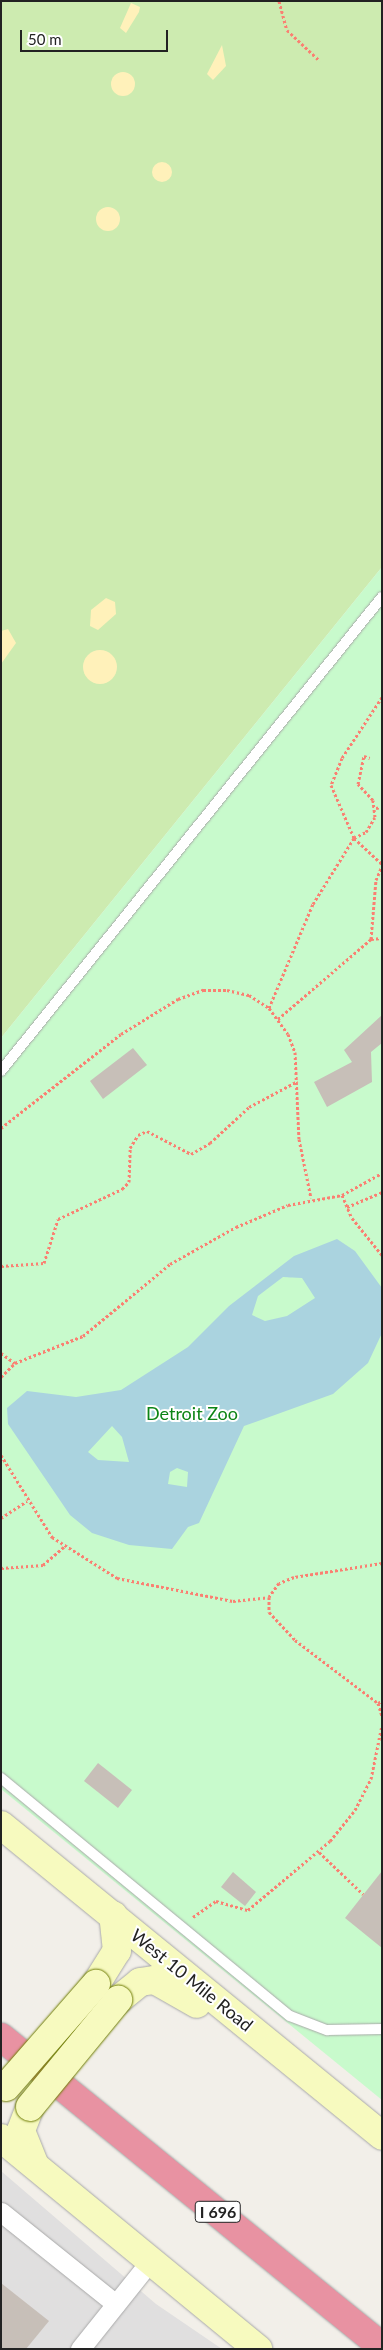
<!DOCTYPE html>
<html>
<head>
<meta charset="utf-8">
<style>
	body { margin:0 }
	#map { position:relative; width:383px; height:2350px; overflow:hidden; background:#f2efe9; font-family:Lato,sans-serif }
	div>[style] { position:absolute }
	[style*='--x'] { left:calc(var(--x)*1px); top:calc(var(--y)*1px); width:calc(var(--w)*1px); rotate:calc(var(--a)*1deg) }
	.residential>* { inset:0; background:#e0dfdf }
	.grass>* { inset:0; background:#cdebb0 }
	.sand>* { inset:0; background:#fff1ba }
	.round { border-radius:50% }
	.park>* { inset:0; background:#c8facc }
	.water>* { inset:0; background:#aad3df }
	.building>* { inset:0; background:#c7bfb8 }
	.path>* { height:3px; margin-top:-1.5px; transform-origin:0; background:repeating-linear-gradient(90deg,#fa8072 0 2.5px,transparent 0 5px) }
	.roads { filter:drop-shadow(0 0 1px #a9a9a9) drop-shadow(0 0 1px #a9a9a9) }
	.service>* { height:10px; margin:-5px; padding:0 5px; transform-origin:5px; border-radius:5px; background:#fff }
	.minor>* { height:19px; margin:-9.5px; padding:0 9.5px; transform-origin:9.5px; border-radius:9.5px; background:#fff }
	.secondary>* { height:28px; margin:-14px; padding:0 14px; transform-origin:14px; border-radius:14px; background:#f7fabf }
	.motorway>* { height:28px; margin:-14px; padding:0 14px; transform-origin:14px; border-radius:14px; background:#e892a2 }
	.bridges { filter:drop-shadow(0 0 1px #707d05) drop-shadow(0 0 1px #707d05) }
	.secondary-bridge>* { height:28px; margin:-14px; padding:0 14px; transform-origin:14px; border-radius:14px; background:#f7fabf }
	span { translate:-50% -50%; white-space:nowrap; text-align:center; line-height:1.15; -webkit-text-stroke:4px #fff; paint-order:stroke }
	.shield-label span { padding:1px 4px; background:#fff; border:1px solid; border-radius:4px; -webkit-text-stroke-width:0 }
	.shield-label { font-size:16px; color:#222; font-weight:700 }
	.park-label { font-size:18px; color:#0c8416 }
	.street-label { font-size:18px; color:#222 }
	.frame { position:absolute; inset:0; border:2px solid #222; pointer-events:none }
	.scale { position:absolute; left:20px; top:30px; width:148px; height:22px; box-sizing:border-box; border:2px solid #222; border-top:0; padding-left:6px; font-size:15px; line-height:18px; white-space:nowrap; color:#222; -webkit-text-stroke:4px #fff; paint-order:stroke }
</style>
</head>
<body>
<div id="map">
	<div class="residential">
		<i style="clip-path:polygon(1px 2171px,156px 2304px,222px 2349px,1px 2349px)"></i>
	</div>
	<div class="grass">
		<i style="clip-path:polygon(1px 1px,382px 1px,382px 567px,1px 1038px)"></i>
	</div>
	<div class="sand">
		<i style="clip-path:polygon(131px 3px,140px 7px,139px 12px,126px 33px,120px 28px)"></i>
		<i style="clip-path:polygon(222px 45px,226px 66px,213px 80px,207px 74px)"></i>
		<i class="round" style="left:111px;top:72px;width:24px;height:24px"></i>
		<i class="round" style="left:152px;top:162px;width:20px;height:20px"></i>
		<i class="round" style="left:96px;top:207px;width:24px;height:24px"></i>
		<i style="clip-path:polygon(106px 598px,115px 602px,116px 614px,98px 630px,90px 626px,91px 610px)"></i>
		<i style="clip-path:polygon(8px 629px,16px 643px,1px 664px,1px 631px)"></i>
		<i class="round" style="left:83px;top:650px;width:34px;height:34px"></i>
	</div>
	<div class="park">
		<i style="clip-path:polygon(382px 567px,382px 2100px,1px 1789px,1px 1038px)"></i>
	</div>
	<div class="water">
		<i style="clip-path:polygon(evenodd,337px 1239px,355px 1251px,382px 1288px,382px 1333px,368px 1363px,333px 1394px,244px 1426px,199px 1523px,188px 1527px,172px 1549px,129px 1545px,92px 1533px,70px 1515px,8px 1424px,7px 1408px,27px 1391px,76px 1397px,121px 1390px,188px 1347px,229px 1306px,294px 1256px,337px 1239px,283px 1277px,302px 1278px,315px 1298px,287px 1316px,265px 1321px,252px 1315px,258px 1296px,283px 1277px,337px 1239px,112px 1426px,122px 1437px,129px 1462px,98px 1460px,88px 1452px,112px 1426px,337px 1239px,177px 1468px,188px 1472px,187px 1487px,168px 1484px,170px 1472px,177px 1468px)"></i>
	</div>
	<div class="building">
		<i style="clip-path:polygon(382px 1015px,382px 1043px,371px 1052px,372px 1082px,327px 1107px,314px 1082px,352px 1062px,344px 1050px)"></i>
		<i style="clip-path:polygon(133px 1048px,147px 1065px,103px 1099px,90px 1081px)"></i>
		<i style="clip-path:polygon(98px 1763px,132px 1790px,118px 1808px,84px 1781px)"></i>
		<i style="clip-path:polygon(382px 1871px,382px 1948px,345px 1918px)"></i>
		<i style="clip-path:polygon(233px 1872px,256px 1892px,245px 1906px,221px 1887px)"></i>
		<i style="clip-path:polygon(1px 2283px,49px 2321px,26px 2349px,1px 2349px)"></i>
	</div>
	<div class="path">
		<i style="--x:279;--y:1;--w:30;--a:75"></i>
		<i style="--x:287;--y:30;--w:45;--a:43.2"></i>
		<i style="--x:382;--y:697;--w:73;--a:123.3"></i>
		<i style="--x:342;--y:758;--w:29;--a:112"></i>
		<i style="--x:331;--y:785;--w:58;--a:66.5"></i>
		<i style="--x:354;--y:838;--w:38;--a:43"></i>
		<i style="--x:376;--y:808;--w:6;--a:-9"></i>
		<i style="--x:371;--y:939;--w:11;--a:-5"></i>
		<i style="--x:269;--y:1008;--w:113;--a:-67.1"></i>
		<i style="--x:313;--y:904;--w:78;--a:-58.2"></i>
		<i style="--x:354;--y:838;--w:13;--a:-27"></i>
		<i style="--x:366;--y:832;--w:17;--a:-59"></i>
		<i style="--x:375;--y:817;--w:17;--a:-97"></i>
		<i style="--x:373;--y:800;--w:22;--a:-133"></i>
		<i style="--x:358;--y:784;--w:29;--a:-78"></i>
		<i style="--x:364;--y:756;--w:6;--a:18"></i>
		<i style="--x:278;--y:1019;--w:123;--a:-40.7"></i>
		<i style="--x:371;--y:939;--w:59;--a:-85.2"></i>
		<i style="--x:376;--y:880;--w:15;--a:-67"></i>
		<i style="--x:1;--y:1128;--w:152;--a:-38.1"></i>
		<i style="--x:121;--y:1034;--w:67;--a:-31.6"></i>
		<i style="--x:178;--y:999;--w:27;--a:-20"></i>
		<i style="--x:203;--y:990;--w:24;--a:0"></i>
		<i style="--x:227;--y:990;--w:23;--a:13"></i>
		<i style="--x:249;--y:995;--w:24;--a:33"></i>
		<i style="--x:269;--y:1008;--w:32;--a:54"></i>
		<i style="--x:288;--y:1034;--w:19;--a:69"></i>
		<i style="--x:295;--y:1052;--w:87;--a:87.4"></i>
		<i style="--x:299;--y:1139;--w:60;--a:78.5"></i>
		<i style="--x:342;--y:1195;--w:25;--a:67"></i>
		<i style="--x:352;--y:1218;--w:48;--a:51"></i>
		<i style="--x:347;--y:1207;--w:38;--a:-23"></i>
		<i style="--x:1;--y:1266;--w:43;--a:-4"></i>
		<i style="--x:44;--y:1263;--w:46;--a:-72.3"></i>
		<i style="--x:58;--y:1219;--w:71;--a:-25.1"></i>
		<i style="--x:122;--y:1189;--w:10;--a:-45"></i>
		<i style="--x:129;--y:1182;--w:34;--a:-88"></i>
		<i style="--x:130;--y:1148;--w:15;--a:-58"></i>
		<i style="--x:138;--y:1135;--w:10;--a:-24"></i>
		<i style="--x:147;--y:1131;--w:50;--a:27.6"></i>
		<i style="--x:191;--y:1154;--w:22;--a:-30"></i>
		<i style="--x:210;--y:1143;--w:53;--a:-42.7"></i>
		<i style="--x:249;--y:1107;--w:55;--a:-28"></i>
		<i style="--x:1;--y:1353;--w:17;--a:36"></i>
		<i style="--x:1;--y:1377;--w:20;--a:-45"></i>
		<i style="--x:15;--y:1363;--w:73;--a:-21.7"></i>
		<i style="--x:83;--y:1336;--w:113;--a:-39.6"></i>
		<i style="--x:170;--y:1264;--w:76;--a:-29.3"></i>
		<i style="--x:236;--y:1227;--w:56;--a:-22.9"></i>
		<i style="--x:288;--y:1205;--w:55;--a:-10.5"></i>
		<i style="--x:342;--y:1195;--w:46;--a:-28.8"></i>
		<i style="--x:1;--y:1455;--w:97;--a:58.1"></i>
		<i style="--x:52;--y:1537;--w:77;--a:32.2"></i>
		<i style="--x:117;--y:1578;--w:118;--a:11.2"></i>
		<i style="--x:233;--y:1601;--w:36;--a:-6"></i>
		<i style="--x:1;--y:1518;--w:31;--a:-33"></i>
		<i style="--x:382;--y:1563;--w:89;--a:171"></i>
		<i style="--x:294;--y:1577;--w:16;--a:158"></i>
		<i style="--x:279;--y:1583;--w:17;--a:126"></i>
		<i style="--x:269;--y:1597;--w:15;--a:90"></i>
		<i style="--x:269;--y:1612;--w:38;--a:47"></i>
		<i style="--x:295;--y:1640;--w:104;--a:37.2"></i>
		<i style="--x:378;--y:1703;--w:4;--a:-27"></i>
		<i style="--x:1;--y:1568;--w:42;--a:-4.1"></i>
		<i style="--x:43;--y:1565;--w:28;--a:-41"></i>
		<i style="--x:378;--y:1703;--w:14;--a:73"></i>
		<i style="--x:319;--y:1852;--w:61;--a:43.7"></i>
		<i style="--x:193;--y:1917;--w:28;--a:-35"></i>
		<i style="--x:216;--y:1901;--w:33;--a:16"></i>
		<i style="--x:248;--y:1910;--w:107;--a:-40.1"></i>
		<i style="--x:330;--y:1841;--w:40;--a:-51"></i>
		<i style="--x:355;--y:1810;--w:35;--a:-63"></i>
		<i style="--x:371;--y:1779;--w:55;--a:-78.5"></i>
	</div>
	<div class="roads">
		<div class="service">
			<i style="--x:1;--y:1071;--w:608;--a:-51.21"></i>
			<i style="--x:1;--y:1778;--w:374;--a:39.5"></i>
			<i style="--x:290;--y:2016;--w:40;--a:21"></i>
			<i style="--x:327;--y:2030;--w:55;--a:-1"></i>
		</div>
		<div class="minor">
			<i style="--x:1;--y:2212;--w:147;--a:38.7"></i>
			<i style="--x:80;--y:2349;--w:114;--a:-51.4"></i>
		</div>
		<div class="secondary">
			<i style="--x:1;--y:1825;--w:492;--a:39.2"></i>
			<i style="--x:96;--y:1984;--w:39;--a:-58"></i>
			<i style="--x:117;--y:1951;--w:36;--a:-96"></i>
			<i style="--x:118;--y:2000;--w:28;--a:-39"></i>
			<i style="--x:140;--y:1982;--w:15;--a:-8"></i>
			<i style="--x:155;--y:1980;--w:48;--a:29.7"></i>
			<i style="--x:30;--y:2107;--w:26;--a:111"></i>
			<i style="--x:21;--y:2131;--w:35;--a:68"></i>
			<i style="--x:1;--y:2138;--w:333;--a:39.4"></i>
		</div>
		<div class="motorway">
			<i style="--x:1;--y:2037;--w:491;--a:39.1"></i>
		</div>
	</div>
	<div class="bridges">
		<div class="secondary-bridge">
			<i style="--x:6;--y:2087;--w:137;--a:-48.9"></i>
			<i style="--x:30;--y:2107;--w:139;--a:-50.6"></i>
		</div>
	</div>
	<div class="shield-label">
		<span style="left:218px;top:2212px">I 696</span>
	</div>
	<div class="park-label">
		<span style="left:192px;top:1413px">Detroit Zoo</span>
	</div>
	<div class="street-label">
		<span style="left:192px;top:1980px;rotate:39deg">West 10 Mile Road</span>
	</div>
	<div class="frame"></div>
	<div class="scale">50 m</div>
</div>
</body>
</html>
